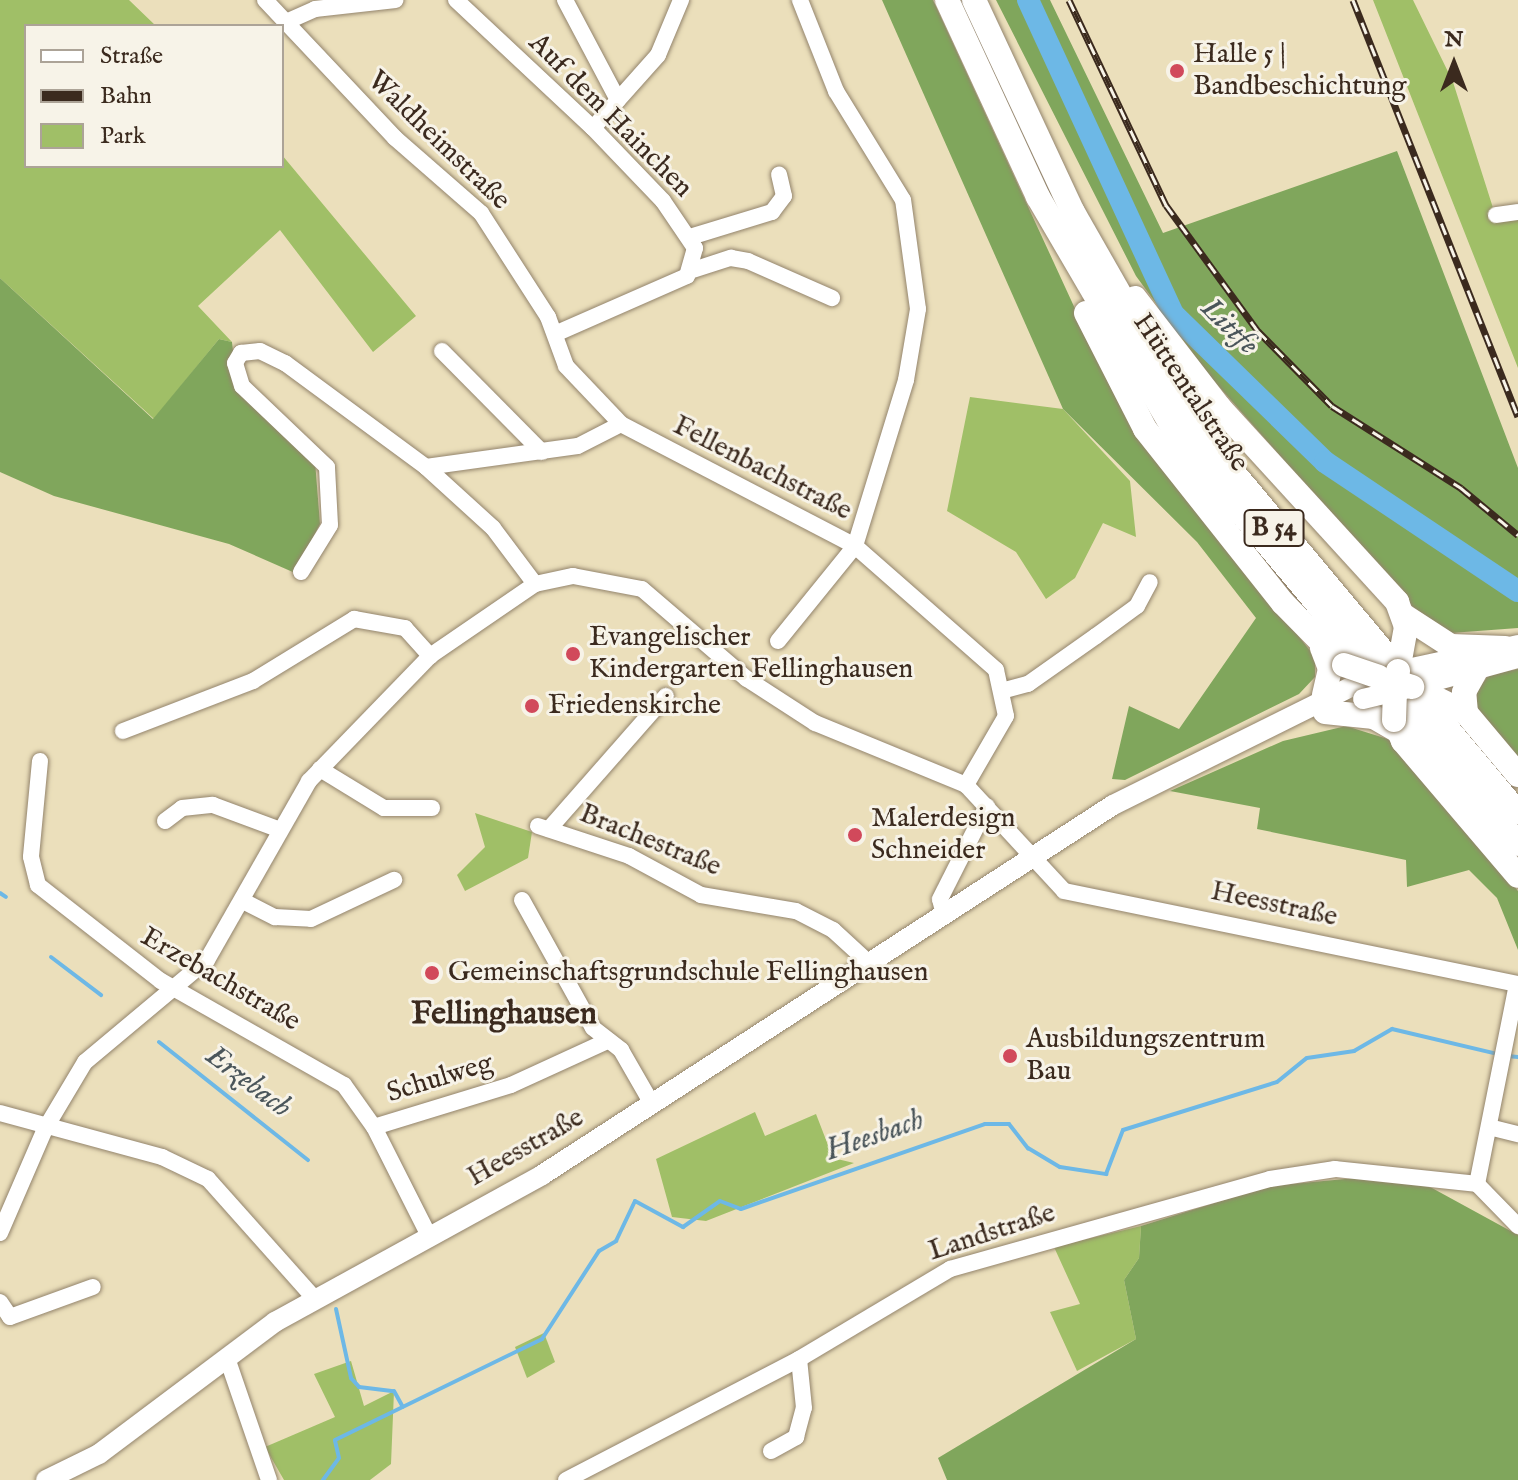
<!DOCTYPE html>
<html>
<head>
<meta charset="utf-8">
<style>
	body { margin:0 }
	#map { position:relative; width:1518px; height:1480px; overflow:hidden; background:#ebdfbb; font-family:"IM FELL English",serif }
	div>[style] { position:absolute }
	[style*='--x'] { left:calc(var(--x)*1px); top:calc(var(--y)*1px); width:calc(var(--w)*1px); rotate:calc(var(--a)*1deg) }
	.green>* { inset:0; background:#a0bf67 }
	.forest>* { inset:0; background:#80a65c }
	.stream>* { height:4px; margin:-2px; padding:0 2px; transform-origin:2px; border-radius:2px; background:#6db8e6 }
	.river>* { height:22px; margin:-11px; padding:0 11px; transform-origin:11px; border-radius:11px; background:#6db8e6 }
	.roads { filter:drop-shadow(0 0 2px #93846c) drop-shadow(0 0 2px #93846c) }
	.minor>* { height:16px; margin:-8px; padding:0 8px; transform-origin:8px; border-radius:8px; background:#fff }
	.major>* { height:20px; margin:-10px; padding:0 10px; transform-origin:10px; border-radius:10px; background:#fff }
	.highway>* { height:24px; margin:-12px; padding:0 12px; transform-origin:12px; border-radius:12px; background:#fff }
	.rail>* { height:7px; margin-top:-3.5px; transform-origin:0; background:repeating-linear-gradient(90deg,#f7f3e8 0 12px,#3b2a1e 0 24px); box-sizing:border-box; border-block:2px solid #3b2a1e }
	.bridges { filter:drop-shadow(0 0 2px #93846c) drop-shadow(0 0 2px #93846c) }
	.major-bridge>* { height:20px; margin:-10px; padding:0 10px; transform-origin:10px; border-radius:10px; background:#fff }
	.highway-bridge>* { height:24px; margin:-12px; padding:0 12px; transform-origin:12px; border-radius:12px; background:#fff }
	.dots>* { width:22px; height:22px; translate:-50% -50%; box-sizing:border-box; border:4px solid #f7f3e8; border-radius:50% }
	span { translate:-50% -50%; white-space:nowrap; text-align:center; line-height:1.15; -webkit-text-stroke:6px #f7f3e8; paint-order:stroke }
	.shield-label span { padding:2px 6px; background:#f7f3e8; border:2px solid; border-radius:6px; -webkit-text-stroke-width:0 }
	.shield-label { font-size:26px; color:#3b2a1e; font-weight:700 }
	.poi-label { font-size:28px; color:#3b2a1e }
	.left { translate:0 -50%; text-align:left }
	.street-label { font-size:28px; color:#3b2a1e }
	.water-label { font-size:30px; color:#4a555a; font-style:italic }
	.quarter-label { font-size:32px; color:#3b2a1e; font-weight:700 }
	.legend { position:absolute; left:24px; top:24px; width:260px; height:144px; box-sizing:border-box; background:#f7f3e8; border:2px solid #aca397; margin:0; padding:10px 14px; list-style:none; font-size:24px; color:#3b2a1e }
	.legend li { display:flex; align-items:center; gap:16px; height:40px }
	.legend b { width:40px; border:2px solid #aca397 }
	.north { position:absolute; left:1414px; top:24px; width:80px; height:80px; -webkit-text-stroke:6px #f7f3e8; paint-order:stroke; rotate:0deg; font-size:22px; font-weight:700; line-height:32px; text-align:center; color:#3b2a1e }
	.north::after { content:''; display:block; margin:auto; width:28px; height:36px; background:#3b2a1e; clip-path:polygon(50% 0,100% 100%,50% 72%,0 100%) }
</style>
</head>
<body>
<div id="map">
	<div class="green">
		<i style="clip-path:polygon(0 0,129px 0,156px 26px,26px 26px,26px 166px,282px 166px,282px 155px,416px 316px,373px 352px,280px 230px,198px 306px,232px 342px,219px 339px,154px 419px,0 278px)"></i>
		<i style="clip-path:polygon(1373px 0,1413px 0,1453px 82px,1494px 211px,1518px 218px,1518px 368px)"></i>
		<i style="clip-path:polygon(970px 397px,1063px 409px,1130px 481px,1136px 537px,1103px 523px,1075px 578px,1046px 599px,1016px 552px,947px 511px)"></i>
		<i style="clip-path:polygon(475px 813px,532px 832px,528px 858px,465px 891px,457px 875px,485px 847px)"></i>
		<i style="clip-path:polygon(755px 1112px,765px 1136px,816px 1114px,833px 1158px,854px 1163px,706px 1221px,672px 1217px,656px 1159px)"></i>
		<i style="clip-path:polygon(1141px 1226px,1139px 1258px,1124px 1280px,1136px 1339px,1077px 1371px,1050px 1312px,1080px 1304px,1054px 1247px)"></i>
		<i style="clip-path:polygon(544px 1333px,555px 1362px,527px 1378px,515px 1347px)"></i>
		<i style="clip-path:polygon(351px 1361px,364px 1406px,394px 1391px,391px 1464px,370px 1480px,284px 1480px,265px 1447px,335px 1417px,314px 1374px)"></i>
	</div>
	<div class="forest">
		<i style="clip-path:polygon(882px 0,933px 0,1106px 376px,1150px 447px,1315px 657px,1315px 677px,1299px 694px,1125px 780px,1112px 779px,1129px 706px,1179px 729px,1256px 618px,1197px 542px,1063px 409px)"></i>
		<i style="clip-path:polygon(996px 0,1050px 0,1163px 233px,1397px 151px,1518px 468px,1518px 628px,1451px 633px,1413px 607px,1207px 373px,1136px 276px)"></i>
		<i style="clip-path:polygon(0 278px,153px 419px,219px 339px,232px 342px,235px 369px,315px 461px,320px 524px,295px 573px,229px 544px,54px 496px,0 472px)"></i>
		<i style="clip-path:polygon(1518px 669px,1518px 759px,1477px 711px,1477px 690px,1489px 675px)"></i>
		<i style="clip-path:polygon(1346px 726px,1391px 740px,1518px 891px,1518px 950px,1497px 898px,1469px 870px,1407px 887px,1406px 860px,1257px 829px,1260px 808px,1170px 791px,1283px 741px)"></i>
		<i style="clip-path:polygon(1388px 1175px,1432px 1188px,1518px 1235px,1518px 1480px,947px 1480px,938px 1458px,1136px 1339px,1124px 1280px,1139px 1258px,1141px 1226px,1269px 1186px)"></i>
	</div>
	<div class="stream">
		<i style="--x:0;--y:893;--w:7;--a:34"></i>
		<i style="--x:51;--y:957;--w:63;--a:37.2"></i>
		<i style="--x:159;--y:1042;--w:190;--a:38.4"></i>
		<i style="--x:1507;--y:1056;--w:11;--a:5"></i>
		<i style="--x:336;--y:1309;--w:71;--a:77.7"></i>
		<i style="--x:351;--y:1378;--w:12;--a:48"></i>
		<i style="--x:359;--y:1387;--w:35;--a:7"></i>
		<i style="--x:394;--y:1391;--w:18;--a:61"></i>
		<i style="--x:323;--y:1480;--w:27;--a:-54"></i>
		<i style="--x:339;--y:1458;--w:18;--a:-103"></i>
		<i style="--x:335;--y:1440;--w:230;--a:-26"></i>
		<i style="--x:542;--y:1339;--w:105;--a:-57.1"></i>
		<i style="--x:599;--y:1251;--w:20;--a:-30"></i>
		<i style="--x:616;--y:1241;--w:44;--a:-64.6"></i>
		<i style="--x:635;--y:1201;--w:55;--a:28.4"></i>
		<i style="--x:683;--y:1227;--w:45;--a:-35.1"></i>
		<i style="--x:720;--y:1201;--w:22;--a:21"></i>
		<i style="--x:741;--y:1209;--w:258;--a:-19.2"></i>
		<i style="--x:985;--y:1124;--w:24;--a:0"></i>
		<i style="--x:1009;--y:1124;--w:31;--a:52"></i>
		<i style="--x:1028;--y:1148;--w:37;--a:31"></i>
		<i style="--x:1060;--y:1167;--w:47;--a:8.7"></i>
		<i style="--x:1106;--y:1174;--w:47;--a:-68.9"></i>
		<i style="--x:1123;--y:1130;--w:161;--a:-17.3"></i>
		<i style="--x:1277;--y:1082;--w:38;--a:-39"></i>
		<i style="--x:1307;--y:1058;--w:48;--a:-8.5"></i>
		<i style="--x:1354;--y:1051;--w:44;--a:-30.1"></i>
		<i style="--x:1392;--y:1029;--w:109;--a:13.3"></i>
	</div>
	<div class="river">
		<i style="--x:1028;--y:0;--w:346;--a:65.2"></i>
		<i style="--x:1173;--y:314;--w:212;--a:44.2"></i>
		<i style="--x:1325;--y:462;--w:232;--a:33.8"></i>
	</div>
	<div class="roads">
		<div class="minor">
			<i style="--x:265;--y:0;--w:190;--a:46.7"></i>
			<i style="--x:395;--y:138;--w:114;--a:41.1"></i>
			<i style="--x:481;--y:213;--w:124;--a:57.2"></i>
			<i style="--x:548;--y:317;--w:52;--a:69.8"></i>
			<i style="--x:566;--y:366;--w:80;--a:46.5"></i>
			<i style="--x:621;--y:424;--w:264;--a:27.5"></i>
			<i style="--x:855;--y:546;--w:188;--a:41.3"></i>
			<i style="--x:996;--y:670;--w:47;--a:77.7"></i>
			<i style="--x:1006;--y:716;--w:80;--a:120.1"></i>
			<i style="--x:456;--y:0;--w:187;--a:43.1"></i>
			<i style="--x:593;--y:128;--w:101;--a:46.2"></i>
			<i style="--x:663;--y:201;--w:57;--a:55.8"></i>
			<i style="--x:695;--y:248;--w:29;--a:106"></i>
			<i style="--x:687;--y:276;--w:144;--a:156.3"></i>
			<i style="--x:565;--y:0;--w:113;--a:62.1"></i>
			<i style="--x:286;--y:22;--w:32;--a:-24"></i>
			<i style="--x:315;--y:9;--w:81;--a:-6.3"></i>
			<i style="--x:593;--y:128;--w:98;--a:-48.3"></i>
			<i style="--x:658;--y:55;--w:60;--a:-67.3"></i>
			<i style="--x:1496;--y:215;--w:22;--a:-8"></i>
			<i style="--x:690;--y:237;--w:86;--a:-17"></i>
			<i style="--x:772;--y:212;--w:20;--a:-53"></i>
			<i style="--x:784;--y:196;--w:22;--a:-103"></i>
			<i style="--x:693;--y:270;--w:40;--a:-18"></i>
			<i style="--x:731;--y:258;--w:17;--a:10"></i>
			<i style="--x:748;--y:261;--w:92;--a:23.8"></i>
			<i style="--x:442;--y:351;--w:142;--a:45.3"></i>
			<i style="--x:301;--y:572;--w:55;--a:-58.3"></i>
			<i style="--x:330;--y:525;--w:58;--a:-93"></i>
			<i style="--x:327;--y:467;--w:117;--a:-136.4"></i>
			<i style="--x:242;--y:386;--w:24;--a:-107"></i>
			<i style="--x:235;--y:363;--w:12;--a:-59"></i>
			<i style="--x:241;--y:353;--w:19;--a:-6"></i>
			<i style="--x:260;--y:351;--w:28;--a:26"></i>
			<i style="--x:285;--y:363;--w:175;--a:36.4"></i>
			<i style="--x:535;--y:584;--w:70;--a:-126.9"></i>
			<i style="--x:493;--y:528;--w:91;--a:-137.7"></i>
			<i style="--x:426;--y:467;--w:153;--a:-7.9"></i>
			<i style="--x:578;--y:446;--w:48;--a:-27.1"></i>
			<i style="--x:778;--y:641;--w:122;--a:-51"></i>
			<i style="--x:855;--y:546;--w:174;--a:-72.9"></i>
			<i style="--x:906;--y:380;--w:72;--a:-80.4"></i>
			<i style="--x:918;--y:309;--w:110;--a:-97.8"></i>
			<i style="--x:903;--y:200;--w:128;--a:-121.6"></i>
			<i style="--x:836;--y:91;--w:98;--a:-111.6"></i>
			<i style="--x:1005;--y:690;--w:24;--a:-15"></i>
			<i style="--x:1028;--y:684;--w:83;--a:-35.2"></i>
			<i style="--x:1096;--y:636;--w:51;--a:-36.2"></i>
			<i style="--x:1137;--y:606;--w:27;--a:-62"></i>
			<i style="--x:123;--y:731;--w:139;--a:-21"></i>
			<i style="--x:253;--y:681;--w:119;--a:-31.5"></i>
			<i style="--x:354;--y:619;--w:52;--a:10"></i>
			<i style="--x:405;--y:628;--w:38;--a:48"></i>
			<i style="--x:40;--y:761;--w:96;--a:95.4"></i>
			<i style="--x:31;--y:857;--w:29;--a:76"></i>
			<i style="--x:38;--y:885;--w:156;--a:38"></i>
			<i style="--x:161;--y:981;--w:210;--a:29.6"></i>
			<i style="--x:344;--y:1085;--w:52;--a:54.5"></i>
			<i style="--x:374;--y:1127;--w:122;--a:63.2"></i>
			<i style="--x:320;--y:769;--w:75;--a:31.4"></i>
			<i style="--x:384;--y:808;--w:48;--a:0"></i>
			<i style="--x:165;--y:821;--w:21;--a:-37"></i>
			<i style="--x:182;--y:808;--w:31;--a:-6"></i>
			<i style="--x:213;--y:805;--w:69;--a:20.3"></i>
			<i style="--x:538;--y:826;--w:96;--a:18.2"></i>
			<i style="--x:629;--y:856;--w:82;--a:28.4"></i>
			<i style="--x:701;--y:895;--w:96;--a:9.6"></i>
			<i style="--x:796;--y:911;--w:42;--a:27.2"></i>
			<i style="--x:833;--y:930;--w:49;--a:42.5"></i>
			<i style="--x:549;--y:829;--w:177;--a:-48.7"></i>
			<i style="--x:522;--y:900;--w:146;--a:61"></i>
			<i style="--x:593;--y:1028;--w:36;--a:38"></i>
			<i style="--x:621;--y:1050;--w:62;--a:60.1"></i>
			<i style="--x:243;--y:901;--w:36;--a:27"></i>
			<i style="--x:275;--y:917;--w:36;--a:3"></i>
			<i style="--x:311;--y:919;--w:92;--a:-25.2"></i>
			<i style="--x:944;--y:915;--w:16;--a:-104"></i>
			<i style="--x:940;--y:899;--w:104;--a:-63.2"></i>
			<i style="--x:1517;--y:984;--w:204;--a:101.3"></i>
			<i style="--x:1477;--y:1184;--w:59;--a:45.7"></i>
			<i style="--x:0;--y:1113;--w:168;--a:15.2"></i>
			<i style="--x:162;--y:1157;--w:51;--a:25.6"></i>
			<i style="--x:208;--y:1179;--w:159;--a:48.3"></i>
			<i style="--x:374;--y:1127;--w:143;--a:-17"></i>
			<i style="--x:511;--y:1085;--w:106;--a:-24.6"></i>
			<i style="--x:1489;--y:1127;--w:30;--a:14"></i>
			<i style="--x:0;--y:1233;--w:113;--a:-66.6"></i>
			<i style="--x:45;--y:1129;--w:78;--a:-59.2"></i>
			<i style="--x:85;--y:1062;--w:159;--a:-39.9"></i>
			<i style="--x:207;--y:960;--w:206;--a:-60.3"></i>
			<i style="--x:309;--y:781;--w:174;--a:-45.9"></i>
			<i style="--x:430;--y:656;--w:127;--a:-34.4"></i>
			<i style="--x:535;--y:584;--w:39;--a:-12"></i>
			<i style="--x:573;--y:576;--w:70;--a:10.7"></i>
			<i style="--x:642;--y:589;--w:138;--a:40.6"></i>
			<i style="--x:747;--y:679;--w:81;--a:32.9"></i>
			<i style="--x:815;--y:723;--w:163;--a:22.3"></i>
			<i style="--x:966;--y:785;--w:144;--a:47.2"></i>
			<i style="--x:1064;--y:891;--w:463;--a:11.6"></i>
			<i style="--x:0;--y:1302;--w:18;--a:56"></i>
			<i style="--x:10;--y:1317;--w:88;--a:-19.9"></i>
			<i style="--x:227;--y:1358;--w:129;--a:71"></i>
			<i style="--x:771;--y:1451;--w:29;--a:-29"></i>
			<i style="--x:796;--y:1437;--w:30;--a:-75"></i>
			<i style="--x:804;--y:1408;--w:49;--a:-95.8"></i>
			<i style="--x:566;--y:1480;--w:263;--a:-27.4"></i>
			<i style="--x:799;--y:1359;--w:176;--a:-30.8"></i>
			<i style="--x:950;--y:1269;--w:332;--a:-15.7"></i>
			<i style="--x:1270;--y:1179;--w:66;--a:-8.7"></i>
			<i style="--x:1335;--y:1169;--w:143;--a:6"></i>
		</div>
		<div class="major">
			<i style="--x:1398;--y:671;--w:123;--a:-12.2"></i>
			<i style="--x:1412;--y:687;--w:110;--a:-15.3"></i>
			<i style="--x:46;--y:1480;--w:59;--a:-26.1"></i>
			<i style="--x:99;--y:1454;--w:220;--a:-36.9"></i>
			<i style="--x:275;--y:1322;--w:305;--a:-28.8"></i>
			<i style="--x:542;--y:1175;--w:680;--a:-32.94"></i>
			<i style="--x:1113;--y:805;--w:277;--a:-26.4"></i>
		</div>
		<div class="highway">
			<i style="--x:947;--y:0;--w:217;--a:65.2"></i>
			<i style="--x:1038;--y:197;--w:279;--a:59.7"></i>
			<i style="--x:1179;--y:438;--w:529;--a:50.14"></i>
			<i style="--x:974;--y:0;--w:234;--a:65"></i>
			<i style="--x:1073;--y:212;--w:250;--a:60.3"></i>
			<i style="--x:1197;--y:429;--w:500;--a:50.11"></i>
			<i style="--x:1135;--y:298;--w:139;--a:52.3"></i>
			<i style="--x:1220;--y:408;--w:263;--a:47.6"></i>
			<i style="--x:1397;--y:602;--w:27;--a:70"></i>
			<i style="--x:1406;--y:627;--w:45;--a:100.3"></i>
			<i style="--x:1086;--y:313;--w:130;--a:63"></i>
			<i style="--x:1145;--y:429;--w:222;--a:51.6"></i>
			<i style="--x:1283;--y:603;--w:87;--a:45.5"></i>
			<i style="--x:1403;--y:615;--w:57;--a:32.9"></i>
			<i style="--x:1451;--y:646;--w:54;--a:2.1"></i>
			<i style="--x:1322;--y:648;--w:22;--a:69"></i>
			<i style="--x:1330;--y:669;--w:27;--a:103"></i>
			<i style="--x:1415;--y:688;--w:57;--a:26.1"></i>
			<i style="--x:1466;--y:713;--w:81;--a:50"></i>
			<i style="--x:1325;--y:712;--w:49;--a:5.8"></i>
			<i style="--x:1374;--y:717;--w:28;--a:30"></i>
			<i style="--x:1466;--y:713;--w:21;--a:-95"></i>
			<i style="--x:1464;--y:692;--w:25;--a:-61"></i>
			<i style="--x:1394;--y:720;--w:23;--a:67"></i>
			<i style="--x:1403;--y:741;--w:177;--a:49.6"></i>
		</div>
	</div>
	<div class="rail">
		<i style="--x:1069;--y:0;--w:227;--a:64.7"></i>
		<i style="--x:1166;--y:205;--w:156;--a:53.9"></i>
		<i style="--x:1258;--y:331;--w:105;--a:45.4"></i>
		<i style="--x:1332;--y:406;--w:153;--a:32.4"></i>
		<i style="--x:1461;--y:488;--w:74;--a:39.5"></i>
		<i style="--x:1353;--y:0;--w:448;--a:68.4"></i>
	</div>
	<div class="bridges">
		<div class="major-bridge">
			<i style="--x:1363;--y:699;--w:47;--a:-13.4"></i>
		</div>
		<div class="highway-bridge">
			<i style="--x:1344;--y:665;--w:36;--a:19"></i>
			<i style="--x:1398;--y:671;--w:11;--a:100"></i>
			<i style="--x:1396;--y:682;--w:17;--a:17"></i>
			<i style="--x:1394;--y:720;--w:29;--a:-88"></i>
		</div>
	</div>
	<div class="dots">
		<i style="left:1177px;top:71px;background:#d1495b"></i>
		<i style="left:573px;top:654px;background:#d1495b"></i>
		<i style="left:532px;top:706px;background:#d1495b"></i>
		<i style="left:855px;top:835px;background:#d1495b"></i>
		<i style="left:432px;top:973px;background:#d1495b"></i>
		<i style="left:1010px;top:1056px;background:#d1495b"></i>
	</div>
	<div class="shield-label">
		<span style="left:1274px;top:528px">B 54</span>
	</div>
	<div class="poi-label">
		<span class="left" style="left:1193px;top:71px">Halle 5 |<br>Bandbeschichtung</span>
		<span class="left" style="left:589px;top:654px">Evangelischer<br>Kindergarten Fellinghausen</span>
		<span class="left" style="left:548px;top:706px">Friedenskirche</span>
		<span class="left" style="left:871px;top:835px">Malerdesign<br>Schneider</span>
		<span class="left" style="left:448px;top:973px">Gemeinschaftsgrundschule Fellinghausen</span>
		<span class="left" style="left:1026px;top:1056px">Ausbildungszentrum<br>Bau</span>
	</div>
	<div class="street-label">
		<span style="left:610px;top:116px;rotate:45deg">Auf dem Hainchen</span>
		<span style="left:438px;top:141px;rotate:44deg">Waldheimstraße</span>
		<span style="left:1190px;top:393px;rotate:56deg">Hüttentalstraße</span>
		<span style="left:762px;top:469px;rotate:27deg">Fellenbachstraße</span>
		<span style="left:650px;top:841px;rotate:22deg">Brachestraße</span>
		<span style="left:1274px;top:905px;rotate:12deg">Heesstraße</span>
		<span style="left:220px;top:980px;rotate:30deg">Erzebachstraße</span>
		<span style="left:440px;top:1079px;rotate:-17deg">Schulweg</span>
		<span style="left:526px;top:1148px;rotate:-30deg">Heesstraße</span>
		<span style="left:992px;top:1233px;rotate:-18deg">Landstraße</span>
	</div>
	<div class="water-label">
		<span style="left:1229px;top:327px;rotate:44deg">Littfe</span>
		<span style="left:248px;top:1082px;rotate:37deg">Erzebach</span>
		<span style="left:875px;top:1136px;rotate:-19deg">Heesbach</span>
	</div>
	<div class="quarter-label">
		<span style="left:504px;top:1015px">Fellinghausen</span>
	</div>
	<ul class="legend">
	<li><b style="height:10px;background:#fff"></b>Straße</li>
	<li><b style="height:10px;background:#3b2a1e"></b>Bahn</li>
	<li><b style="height:22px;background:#a0bf67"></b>Park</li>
	</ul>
	<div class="north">N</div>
</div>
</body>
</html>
